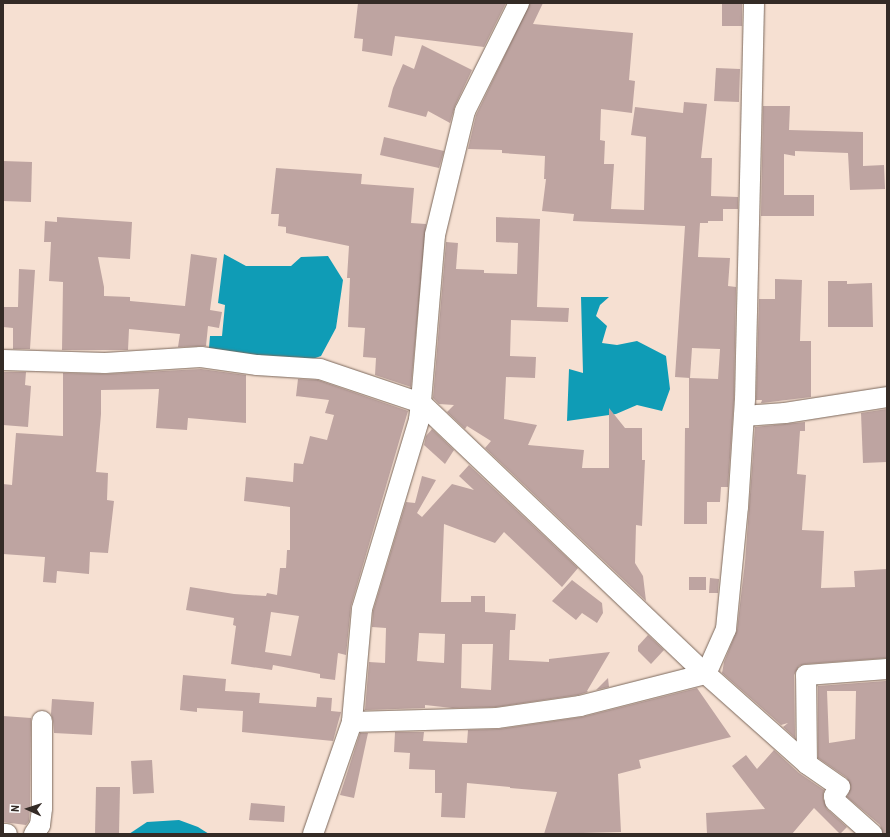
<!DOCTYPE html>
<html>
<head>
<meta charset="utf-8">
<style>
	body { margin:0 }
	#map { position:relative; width:890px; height:837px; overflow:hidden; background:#f6e0d2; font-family:"Roboto Condensed",sans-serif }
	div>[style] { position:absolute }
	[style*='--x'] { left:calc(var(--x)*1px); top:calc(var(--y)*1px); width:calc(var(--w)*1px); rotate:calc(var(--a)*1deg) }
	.water>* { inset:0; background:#0f9cb6 }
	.building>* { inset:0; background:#bea4a1 }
	.roads { filter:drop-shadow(0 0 1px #7b685c) drop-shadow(0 0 1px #7b685c) }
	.minor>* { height:20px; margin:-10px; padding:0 10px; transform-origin:10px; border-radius:10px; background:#fff }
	span { translate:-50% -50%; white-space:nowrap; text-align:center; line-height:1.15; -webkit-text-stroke:3px #fff; paint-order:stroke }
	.frame { position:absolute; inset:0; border:4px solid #342b26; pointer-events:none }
	.north { position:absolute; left:8px; top:789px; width:40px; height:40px; -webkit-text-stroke:3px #fff; paint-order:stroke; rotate:273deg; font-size:11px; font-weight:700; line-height:16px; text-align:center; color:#342b26 }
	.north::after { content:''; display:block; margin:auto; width:14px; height:18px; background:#342b26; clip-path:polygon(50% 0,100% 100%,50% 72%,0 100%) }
</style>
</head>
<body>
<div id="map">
	<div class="water">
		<i style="clip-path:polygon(224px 254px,246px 266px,291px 266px,301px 257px,328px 256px,343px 280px,336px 328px,321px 356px,301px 363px,209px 348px,210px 336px,222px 336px,225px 305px,218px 303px)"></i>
		<i style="clip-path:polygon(581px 297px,609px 297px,600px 305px,596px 316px,607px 326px,602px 343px,617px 345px,637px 341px,666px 356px,670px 389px,662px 411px,637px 405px,616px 414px,567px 421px,569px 369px,583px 373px)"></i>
		<i style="clip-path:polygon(179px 820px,198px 827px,209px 834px,129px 834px,147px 822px)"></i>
	</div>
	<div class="building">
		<i style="clip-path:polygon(358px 3px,506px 3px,484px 47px,395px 36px,392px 56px,362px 51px,363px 39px,354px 38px)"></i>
		<i style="clip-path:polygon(530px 3px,543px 3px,533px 24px,633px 33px,629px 80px,635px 81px,632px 113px,601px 109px,600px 140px,605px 141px,604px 164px,614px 164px,611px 209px,644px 210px,646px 137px,631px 135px,635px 107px,683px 113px,684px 102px,707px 104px,701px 158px,712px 158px,711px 196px,738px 197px,738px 209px,723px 209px,723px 221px,708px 221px,708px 223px,700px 223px,698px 257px,730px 258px,728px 286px,736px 287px,734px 399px,728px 487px,721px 487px,720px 502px,707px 502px,707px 524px,684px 524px,685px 428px,689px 428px,689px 378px,718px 379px,720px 349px,692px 348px,690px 378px,675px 377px,685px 226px,573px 221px,574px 214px,542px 211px,546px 179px,544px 179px,545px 156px,502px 153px,502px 150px,468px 149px,476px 115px)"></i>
		<i style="clip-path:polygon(722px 3px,742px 3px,742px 26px,722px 26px)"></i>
		<i style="clip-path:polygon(422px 45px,472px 70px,455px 106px,450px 123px,428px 111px,426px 117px,388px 107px,393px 88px,403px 64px,414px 69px)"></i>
		<i style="clip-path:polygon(716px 68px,740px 69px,739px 102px,714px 101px)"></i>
		<i style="clip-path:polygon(763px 106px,790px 106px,789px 130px,863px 132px,863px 166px,884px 165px,885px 189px,850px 190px,848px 153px,795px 151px,795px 156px,784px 154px,784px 195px,814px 195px,814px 216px,761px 216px)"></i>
		<i style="clip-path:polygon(384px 137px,444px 151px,439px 168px,380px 155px)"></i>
		<i style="clip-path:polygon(3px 161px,32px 162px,31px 202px,3px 201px)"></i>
		<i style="clip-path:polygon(276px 168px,362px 174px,361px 184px,414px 188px,411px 223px,426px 224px,411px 387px,375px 375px,376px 358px,363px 357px,365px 328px,348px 327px,350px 278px,347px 278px,349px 246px,286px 233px,286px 227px,278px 226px,279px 214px,271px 214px)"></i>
		<i style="clip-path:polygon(57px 217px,132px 222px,130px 259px,98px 257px,104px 287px,104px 296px,130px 297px,130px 301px,185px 306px,191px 254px,217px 258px,210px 310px,222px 312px,219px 328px,208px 326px,206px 346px,178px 347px,180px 334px,129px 329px,128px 350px,62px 350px,63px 282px,49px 281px,51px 242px,44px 242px,45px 221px,57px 222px)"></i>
		<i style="clip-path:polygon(496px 217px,540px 219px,537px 307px,569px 308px,568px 322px,511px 320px,510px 356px,536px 357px,535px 378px,506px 377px,504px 419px,537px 425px,528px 445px,584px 450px,582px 468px,609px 468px,609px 408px,625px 428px,642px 428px,642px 460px,645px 460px,642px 526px,636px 525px,635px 563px,643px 576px,646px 601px,485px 448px,491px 441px,467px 426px,465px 429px,447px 412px,454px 405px,439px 404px,433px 398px,446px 242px,458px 243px,456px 269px,484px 270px,484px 273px,517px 274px,518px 243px,496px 242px)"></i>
		<i style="clip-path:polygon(19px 269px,35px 270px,30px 349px,13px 349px,13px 328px,3px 327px,4px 307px,18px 307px)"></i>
		<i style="clip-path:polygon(775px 279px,802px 280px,800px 341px,811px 341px,811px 397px,761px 403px,762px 400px,756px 400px,759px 299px,775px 299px)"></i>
		<i style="clip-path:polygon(828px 281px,847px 281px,847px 284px,872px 283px,873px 327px,828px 327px)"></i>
		<i style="clip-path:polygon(201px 369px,246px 375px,246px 423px,188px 418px,187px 430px,156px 428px,159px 389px,101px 390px,101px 414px,96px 472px,108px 473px,107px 500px,114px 501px,108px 553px,90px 552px,89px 574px,57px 571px,56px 583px,43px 582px,45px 557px,3px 554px,3px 484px,12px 485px,16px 433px,63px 436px,63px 373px,106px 374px)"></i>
		<i style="clip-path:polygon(3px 372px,26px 372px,25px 385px,31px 386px,28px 427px,3px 425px)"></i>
		<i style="clip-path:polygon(evenodd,298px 379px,318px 380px,408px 411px,351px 606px,346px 655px,338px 653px,335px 680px,320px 678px,320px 674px,273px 665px,272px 670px,231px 664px,236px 626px,233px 625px,234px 618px,186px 610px,190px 587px,234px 594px,266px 596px,267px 593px,277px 595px,280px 568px,286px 568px,287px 550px,290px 550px,290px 507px,244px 501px,246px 477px,293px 482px,294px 463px,303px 464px,310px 436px,327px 440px,334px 415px,325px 413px,329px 400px,296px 396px,298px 379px,271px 612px,299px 616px,291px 656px,265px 652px,271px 612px)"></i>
		<i style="clip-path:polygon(887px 409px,887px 462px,863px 463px,861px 413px)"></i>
		<i style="clip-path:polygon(805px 422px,805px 431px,800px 431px,797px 474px,806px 475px,802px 530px,824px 531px,821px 588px,855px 587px,854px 571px,887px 569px,887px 658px,805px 664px,799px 666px,794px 675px,795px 738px,783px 727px,788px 723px,781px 725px,722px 673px,724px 662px,737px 630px,745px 562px,755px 427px)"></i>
		<i style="clip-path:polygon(432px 429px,454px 450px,445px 464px,424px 445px,426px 436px)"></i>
		<i style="clip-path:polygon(evenodd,469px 465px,578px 568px,562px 587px,504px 532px,495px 543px,444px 524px,441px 602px,471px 602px,471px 596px,485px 596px,485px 612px,516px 614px,515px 630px,510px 630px,509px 660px,549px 662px,549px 659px,610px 652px,587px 691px,588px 692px,578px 695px,496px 707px,452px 708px,425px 705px,425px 708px,365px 710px,369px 662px,385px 663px,386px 628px,372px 627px,373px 611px,406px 502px,415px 503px,422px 476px,436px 480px,417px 513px,422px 517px,452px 484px,474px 490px,459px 476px,469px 465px,419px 633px,445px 634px,444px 663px,417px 661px,419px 633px,469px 465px,462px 644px,493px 644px,491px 690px,461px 688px,462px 644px)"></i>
		<i style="clip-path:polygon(689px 577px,706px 577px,706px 590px,689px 590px)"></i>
		<i style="clip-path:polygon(710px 578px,719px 579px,718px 593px,709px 593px)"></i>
		<i style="clip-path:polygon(572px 580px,602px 603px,603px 613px,597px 623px,582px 613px,576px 620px,552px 601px)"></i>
		<i style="clip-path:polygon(648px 635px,664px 650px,651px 664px,638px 651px,638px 646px)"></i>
		<i style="clip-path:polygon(183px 675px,226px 679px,225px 691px,260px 693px,259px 703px,316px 707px,317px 697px,332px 698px,331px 711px,341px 712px,333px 741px,242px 732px,243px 711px,197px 708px,197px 712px,180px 710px)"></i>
		<i style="clip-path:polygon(608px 678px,609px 687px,596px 690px)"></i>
		<i style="clip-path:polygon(evenodd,886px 681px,887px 834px,883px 834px,880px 825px,847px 797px,851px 787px,847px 778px,818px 758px,818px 686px,886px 681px,827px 691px,856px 691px,855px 739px,829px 743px,827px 691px)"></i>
		<i style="clip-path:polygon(697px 688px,731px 737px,639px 760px,641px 768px,618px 774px,621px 832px,544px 834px,557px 792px,510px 788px,510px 787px,467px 783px,465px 818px,441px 817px,442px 793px,435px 793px,435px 770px,409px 769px,410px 753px,394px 752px,395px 732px,424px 732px,423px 741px,467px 743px,468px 730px,499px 729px,582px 717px)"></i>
		<i style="clip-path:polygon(52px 699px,94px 702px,92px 735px,54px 733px,53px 721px,51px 714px)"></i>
		<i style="clip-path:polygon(3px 716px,31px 718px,30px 807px,29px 821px,26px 825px,3px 822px)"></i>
		<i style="clip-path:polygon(360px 733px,368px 733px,354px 798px,340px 795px)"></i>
		<i style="clip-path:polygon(774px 750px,799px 773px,824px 790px,823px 798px,827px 809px,847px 827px,840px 834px,814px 808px,792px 834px,707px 834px,706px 813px,765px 809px,732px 766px,746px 755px,757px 769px)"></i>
		<i style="clip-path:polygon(152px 760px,154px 793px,133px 794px,131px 761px)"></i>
		<i style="clip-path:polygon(96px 787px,120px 787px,119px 834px,95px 834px)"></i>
		<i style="clip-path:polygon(251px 803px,285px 806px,284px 822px,249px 820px)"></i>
	</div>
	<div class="roads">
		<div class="minor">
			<i style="--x:519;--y:3;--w:121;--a:116.6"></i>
			<i style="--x:465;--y:111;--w:128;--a:103.6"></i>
			<i style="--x:435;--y:235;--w:169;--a:94.8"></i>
			<i style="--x:421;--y:403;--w:393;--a:43.6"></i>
			<i style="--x:706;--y:674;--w:135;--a:41.7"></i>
			<i style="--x:807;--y:764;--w:40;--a:34.9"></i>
			<i style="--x:840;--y:787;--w:11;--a:124"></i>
			<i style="--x:834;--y:796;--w:5;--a:79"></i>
			<i style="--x:835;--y:801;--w:50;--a:41.7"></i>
			<i style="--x:3;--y:360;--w:102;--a:1.7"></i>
			<i style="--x:105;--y:363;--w:96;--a:-3.6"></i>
			<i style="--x:201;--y:357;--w:57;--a:8.1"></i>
			<i style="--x:257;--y:365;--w:63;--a:3.6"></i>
			<i style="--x:320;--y:369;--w:107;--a:18.6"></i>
			<i style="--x:421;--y:403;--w:17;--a:97"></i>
			<i style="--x:419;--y:420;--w:197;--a:106.8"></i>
			<i style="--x:362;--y:609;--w:113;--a:95.1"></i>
			<i style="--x:352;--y:722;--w:119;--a:109.2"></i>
			<i style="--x:744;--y:416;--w:41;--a:-4.2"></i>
			<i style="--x:785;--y:413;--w:103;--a:-8.9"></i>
			<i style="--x:352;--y:722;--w:145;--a:-1.6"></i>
			<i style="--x:497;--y:718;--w:84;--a:-8.2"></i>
			<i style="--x:580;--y:706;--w:130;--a:-14.3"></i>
			<i style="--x:706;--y:674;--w:49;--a:-66"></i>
			<i style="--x:726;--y:629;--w:123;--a:-84.4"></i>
			<i style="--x:738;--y:507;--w:107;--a:-86.3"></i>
			<i style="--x:745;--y:400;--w:397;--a:-88.7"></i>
			<i style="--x:807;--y:764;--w:89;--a:-90.6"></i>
			<i style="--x:806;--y:675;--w:81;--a:-4.2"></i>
			<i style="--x:3;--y:834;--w:4;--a:0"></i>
			<i style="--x:34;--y:834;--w:11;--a:-56"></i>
			<i style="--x:40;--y:825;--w:17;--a:-83"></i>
			<i style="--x:42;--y:808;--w:87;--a:-90"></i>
		</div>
	</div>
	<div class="frame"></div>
	<div class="north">N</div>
</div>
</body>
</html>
